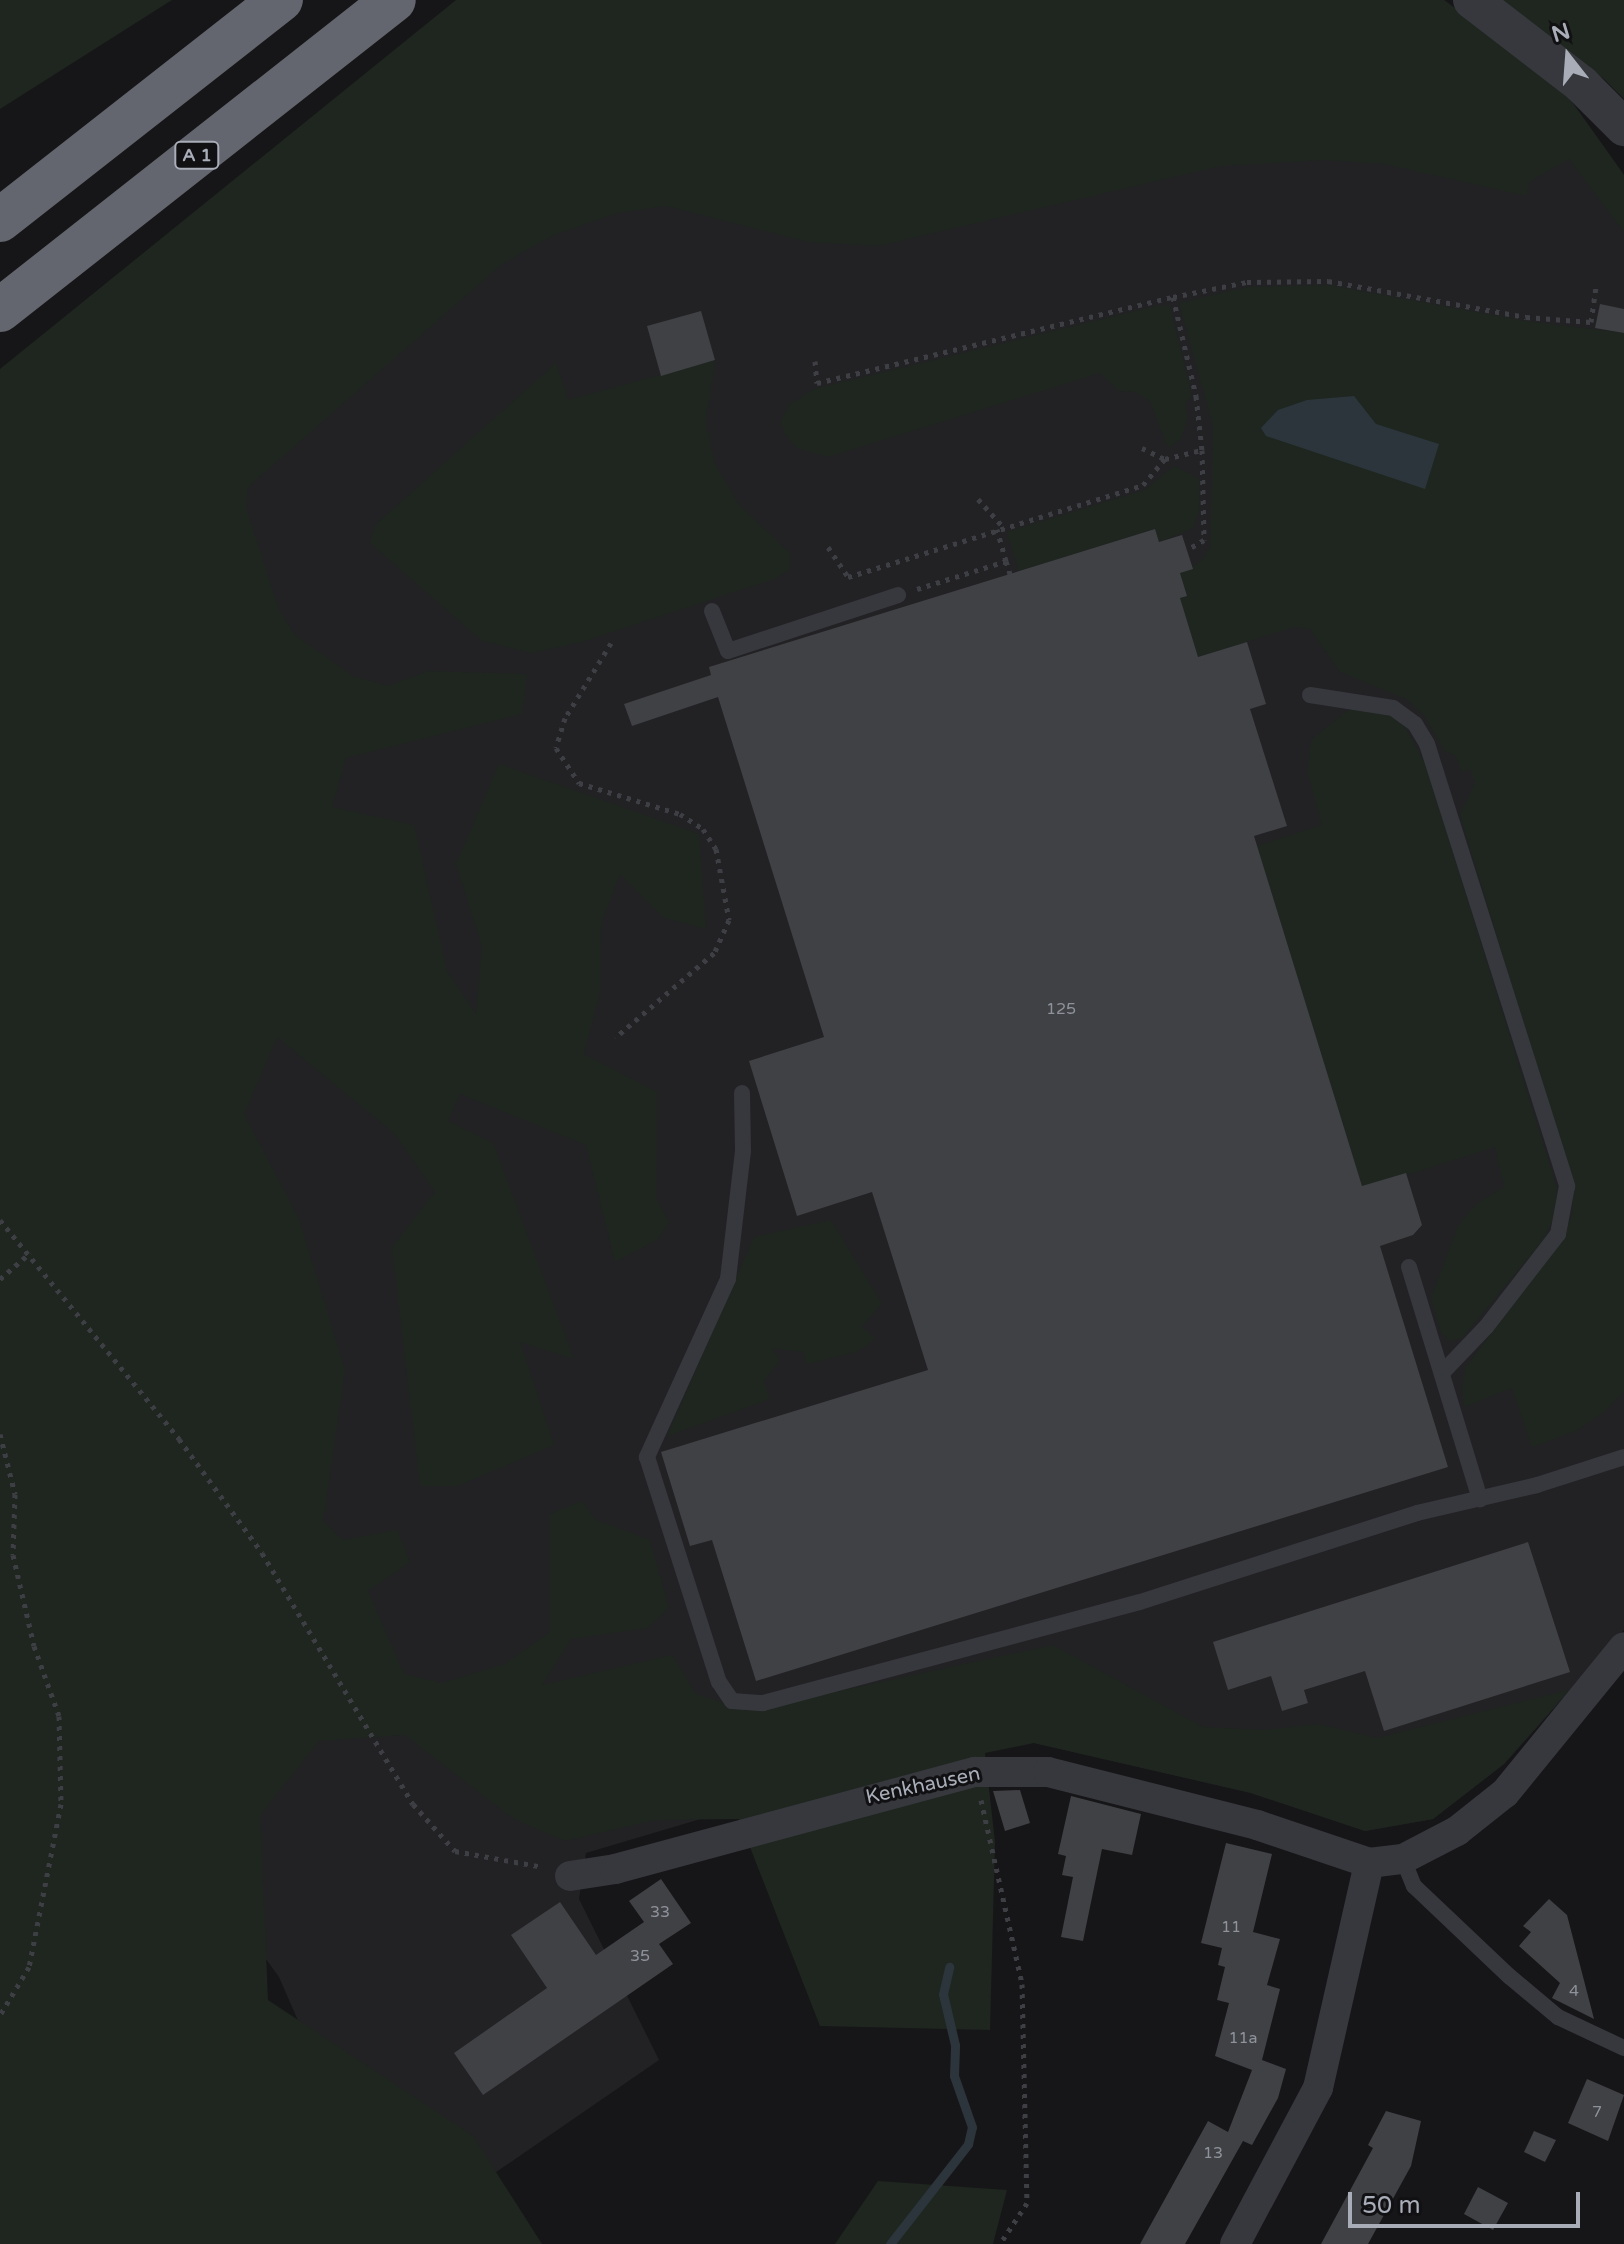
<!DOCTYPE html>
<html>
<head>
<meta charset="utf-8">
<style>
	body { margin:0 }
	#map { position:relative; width:1624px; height:2244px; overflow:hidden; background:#161618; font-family:"Varela Round",sans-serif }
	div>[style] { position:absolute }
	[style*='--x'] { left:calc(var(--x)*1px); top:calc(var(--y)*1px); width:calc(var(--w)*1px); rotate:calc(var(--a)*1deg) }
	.built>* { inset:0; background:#222225 }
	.green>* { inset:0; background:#1e261f }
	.water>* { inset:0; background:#2c353c }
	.stream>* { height:9px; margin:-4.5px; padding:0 4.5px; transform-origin:4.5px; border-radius:4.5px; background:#2c353c }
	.building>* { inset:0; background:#404145 }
	.path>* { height:5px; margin-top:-2.5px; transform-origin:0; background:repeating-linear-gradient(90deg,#3d3f44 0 4px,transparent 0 10px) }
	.service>* { height:16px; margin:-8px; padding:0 8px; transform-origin:8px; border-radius:8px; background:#37383d }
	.minor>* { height:30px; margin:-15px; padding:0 15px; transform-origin:15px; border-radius:15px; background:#37383d }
	.tertiary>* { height:38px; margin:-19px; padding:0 19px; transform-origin:19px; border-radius:19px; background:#37383d }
	.motorway>* { height:44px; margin:-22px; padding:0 22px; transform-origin:22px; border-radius:22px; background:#63666e }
	span { translate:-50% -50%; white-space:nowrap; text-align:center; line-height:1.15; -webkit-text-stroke:6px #111113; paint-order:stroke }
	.number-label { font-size:16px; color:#8e929b }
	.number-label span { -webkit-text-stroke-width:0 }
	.shield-label span { padding:2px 6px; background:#111113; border:2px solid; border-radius:6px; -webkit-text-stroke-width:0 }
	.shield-label { font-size:18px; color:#a8adb8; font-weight:700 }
	.street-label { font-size:20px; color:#a8adb8 }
	.north { position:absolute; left:1528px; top:16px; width:80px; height:80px; -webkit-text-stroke:6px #111113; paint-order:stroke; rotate:343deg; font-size:22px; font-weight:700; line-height:32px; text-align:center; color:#a8adb8 }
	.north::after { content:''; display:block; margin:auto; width:28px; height:36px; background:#a8adb8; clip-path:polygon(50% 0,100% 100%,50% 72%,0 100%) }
	.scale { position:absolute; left:1348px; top:2192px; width:232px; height:36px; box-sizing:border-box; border:4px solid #a8adb8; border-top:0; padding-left:10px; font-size:24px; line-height:28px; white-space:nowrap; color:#a8adb8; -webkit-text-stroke:6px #111113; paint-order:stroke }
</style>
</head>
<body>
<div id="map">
	<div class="built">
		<i style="clip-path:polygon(515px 0,1444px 0,1562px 88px,1624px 175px,1624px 1630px,1504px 1764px,1433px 1819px,1365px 1831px,1251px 1793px,1034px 1743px,961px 1742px,586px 1853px,579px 1899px,659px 2060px,457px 2199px,313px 2055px,279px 1977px,230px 1910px,0 456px)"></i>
	</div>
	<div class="green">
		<i style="clip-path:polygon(0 0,172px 0,0 109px)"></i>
		<i style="clip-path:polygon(456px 0,1444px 0,1562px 88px,1624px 175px,1624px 232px,1569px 159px,1529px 182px,1527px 196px,1384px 164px,1325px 160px,1221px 166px,878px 246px,808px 242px,666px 206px,617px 213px,554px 235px,502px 264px,248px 487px,246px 507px,279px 610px,295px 635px,353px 676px,388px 686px,428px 671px,527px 674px,522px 714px,346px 758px,332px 807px,414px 825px,447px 971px,476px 1014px,482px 946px,456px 864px,499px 764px,699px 834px,706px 929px,664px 918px,620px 874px,601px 925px,600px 991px,584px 1054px,657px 1092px,656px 1198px,669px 1222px,657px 1240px,615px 1262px,586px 1145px,460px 1094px,448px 1121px,493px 1143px,574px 1359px,520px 1342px,554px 1445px,458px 1486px,420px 1486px,392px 1247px,435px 1192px,395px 1134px,277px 1037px,244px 1114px,299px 1219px,345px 1370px,323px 1521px,343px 1540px,397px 1530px,410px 1562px,368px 1591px,404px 1674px,442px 1683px,505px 1664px,550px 1632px,550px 1514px,582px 1501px,596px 1520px,650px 1540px,669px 1608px,647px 1628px,571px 1639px,542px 1685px,672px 1655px,696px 1694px,747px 1711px,1053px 1645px,1203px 1727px,1263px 1730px,1318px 1724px,1377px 1738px,1569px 1690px,1504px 1764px,1433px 1819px,1365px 1831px,1251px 1793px,1034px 1743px,985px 1753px,995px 1842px,990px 2030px,820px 2026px,739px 1819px,655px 1820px,565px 1841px,514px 1819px,405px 1735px,319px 1741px,260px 1815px,268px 2000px,473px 2136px,542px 2244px,0 2244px,0 369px)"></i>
		<i style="clip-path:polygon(1493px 0,1624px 0,1624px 99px,1604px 79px)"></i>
		<i style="clip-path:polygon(1328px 285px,1525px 321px,1624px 333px,1624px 1391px,1604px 1412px,1576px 1431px,1532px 1447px,1512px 1388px,1464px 1407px,1462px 1389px,1466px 1367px,1557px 1246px,1572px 1216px,1573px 1187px,1460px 815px,1475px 782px,1470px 769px,1461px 772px,1456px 756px,1444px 750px,1424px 715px,1406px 699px,1340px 672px,1310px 629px,1294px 627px,1198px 657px,1179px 598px,1187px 596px,1180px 573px,1202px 561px,1210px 547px,1213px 425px,1179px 303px,1248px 287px)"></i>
		<i style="clip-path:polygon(1157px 306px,1170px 306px,1192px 396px,1185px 403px,1188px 417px,1181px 439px,1168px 448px,1150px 401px,1135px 392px,1119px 391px,1100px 373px,828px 457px,797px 448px,784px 433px,781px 421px,789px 405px,814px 389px)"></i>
		<i style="clip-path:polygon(715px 360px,706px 422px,714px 462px,739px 505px,789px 552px,789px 570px,777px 578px,582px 642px,531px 653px,482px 641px,370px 543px,375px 525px,556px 363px,568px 400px)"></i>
		<i style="clip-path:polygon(1174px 466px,1199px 479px,1200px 508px,1193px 528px,1159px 542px,1155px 529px,1019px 571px,1007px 532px,1145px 490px)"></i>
		<i style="clip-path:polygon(1372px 708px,1402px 721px,1426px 765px,1557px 1188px,1556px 1212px,1545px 1238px,1462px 1338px,1450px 1341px,1441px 1333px,1431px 1298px,1458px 1226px,1475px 1205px,1504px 1187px,1495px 1147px,1363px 1189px,1257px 846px,1322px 825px,1307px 770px,1311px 740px,1348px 710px)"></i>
		<i style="clip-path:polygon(831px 1220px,882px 1304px,862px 1326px,875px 1339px,859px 1351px,807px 1364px,803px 1352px,772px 1348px,780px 1360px,764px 1381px,770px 1399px,667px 1436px,754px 1237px)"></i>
		<i style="clip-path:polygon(878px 2181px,1007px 2190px,993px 2244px,835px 2244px)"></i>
	</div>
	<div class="water">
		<i style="clip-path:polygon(1354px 396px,1376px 424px,1439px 444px,1425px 489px,1266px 436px,1261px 428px,1278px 410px,1307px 400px)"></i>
	</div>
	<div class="stream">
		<i style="--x:890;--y:2244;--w:127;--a:-52"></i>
		<i style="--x:968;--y:2144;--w:17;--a:-77"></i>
		<i style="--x:972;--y:2127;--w:54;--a:-109.4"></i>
		<i style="--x:954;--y:2076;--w:31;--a:-88"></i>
		<i style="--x:955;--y:2045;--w:52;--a:-103.2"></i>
		<i style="--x:943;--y:1994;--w:28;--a:-77"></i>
	</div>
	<div class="building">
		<i style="clip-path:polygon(1600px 304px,1624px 309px,1624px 333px,1595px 328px)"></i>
		<i style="clip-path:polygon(701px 311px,715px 360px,661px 376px,647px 326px)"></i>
		<i style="clip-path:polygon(1155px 529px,1159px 542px,1182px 535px,1193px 569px,1180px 573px,1187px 596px,1180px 598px,1198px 657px,1247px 642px,1266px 704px,1250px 709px,1287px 826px,1254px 836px,1362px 1186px,1406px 1173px,1422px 1225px,1413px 1235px,1380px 1246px,1448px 1467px,756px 1681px,712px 1540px,690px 1546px,661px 1452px,928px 1370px,872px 1192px,797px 1216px,749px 1061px,824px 1037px,718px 697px,632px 726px,624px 704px,711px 675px,709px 667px)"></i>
		<i style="clip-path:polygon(1528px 1542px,1570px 1672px,1384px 1731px,1365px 1671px,1304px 1690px,1308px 1703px,1282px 1711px,1271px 1676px,1228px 1690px,1213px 1642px)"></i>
		<i style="clip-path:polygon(1020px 1790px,1030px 1823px,1005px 1831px,993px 1791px)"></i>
		<i style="clip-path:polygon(1071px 1796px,1141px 1814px,1132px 1855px,1102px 1849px,1083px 1941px,1061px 1937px,1073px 1877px,1062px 1875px,1066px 1856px,1058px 1854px)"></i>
		<i style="clip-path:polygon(1226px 1843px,1272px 1854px,1253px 1932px,1280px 1939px,1267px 1985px,1280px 1989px,1262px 2060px,1286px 2069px,1278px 2098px,1252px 2145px,1243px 2141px,1185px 2244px,1140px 2244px,1208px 2121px,1228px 2132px,1252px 2070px,1215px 2056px,1229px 2003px,1217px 2000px,1225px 1967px,1218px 1965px,1222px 1948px,1201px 1943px)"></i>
		<i style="clip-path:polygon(661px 1879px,691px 1923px,659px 1944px,673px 1964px,483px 2095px,454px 2053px,547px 1988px,511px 1935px,560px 1902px,596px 1955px,644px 1922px,629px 1901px)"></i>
		<i style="clip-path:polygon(1549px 1899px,1567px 1915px,1594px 2019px,1552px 1998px,1560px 1983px,1519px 1946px,1531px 1932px,1523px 1926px)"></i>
		<i style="clip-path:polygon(1587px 2079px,1624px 2095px,1608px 2141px,1568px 2123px)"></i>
		<i style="clip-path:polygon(1386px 2111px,1421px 2121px,1411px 2166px,1368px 2244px,1321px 2244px,1373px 2148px,1368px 2145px)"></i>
		<i style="clip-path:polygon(1534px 2131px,1556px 2140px,1545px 2162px,1524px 2152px)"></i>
		<i style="clip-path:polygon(1478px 2187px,1508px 2203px,1493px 2230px,1464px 2214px)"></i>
	</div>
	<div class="path">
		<i style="--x:1173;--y:297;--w:76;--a:-11.5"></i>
		<i style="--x:1247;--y:282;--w:81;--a:-0.7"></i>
		<i style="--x:1328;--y:281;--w:201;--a:10.3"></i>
		<i style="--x:1526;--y:317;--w:65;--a:4.4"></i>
		<i style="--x:1591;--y:322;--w:35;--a:-82"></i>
		<i style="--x:815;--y:361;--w:22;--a:85"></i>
		<i style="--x:817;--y:383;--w:366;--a:-13.6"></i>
		<i style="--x:1173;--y:297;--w:102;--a:76.9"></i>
		<i style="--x:1196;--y:396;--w:54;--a:83.7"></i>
		<i style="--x:1142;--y:448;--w:25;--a:26"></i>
		<i style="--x:1165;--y:459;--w:38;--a:-14"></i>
		<i style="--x:1202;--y:450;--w:90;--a:88.7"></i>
		<i style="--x:1204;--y:540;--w:20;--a:150"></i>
		<i style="--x:978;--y:499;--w:38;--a:48"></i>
		<i style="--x:828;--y:547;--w:36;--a:56"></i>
		<i style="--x:848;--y:577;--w:309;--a:-17.3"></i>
		<i style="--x:1143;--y:485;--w:34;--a:-50"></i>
		<i style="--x:1006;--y:561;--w:14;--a:73"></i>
		<i style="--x:917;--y:589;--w:93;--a:-17.5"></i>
		<i style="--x:1006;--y:561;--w:33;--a:-106"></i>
		<i style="--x:611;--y:643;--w:88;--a:121.5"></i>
		<i style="--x:565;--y:718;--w:31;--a:107"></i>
		<i style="--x:556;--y:748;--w:42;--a:56.7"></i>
		<i style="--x:579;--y:783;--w:106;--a:17.1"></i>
		<i style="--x:680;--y:814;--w:27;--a:33"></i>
		<i style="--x:703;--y:829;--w:24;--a:57"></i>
		<i style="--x:716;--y:849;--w:72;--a:79.6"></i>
		<i style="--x:729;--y:920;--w:36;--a:114"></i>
		<i style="--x:714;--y:953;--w:130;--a:139.4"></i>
		<i style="--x:0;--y:1220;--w:283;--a:50.7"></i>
		<i style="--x:179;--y:1439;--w:141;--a:53.9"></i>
		<i style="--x:262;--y:1553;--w:293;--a:59"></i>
		<i style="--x:413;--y:1804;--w:63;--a:48.2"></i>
		<i style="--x:455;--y:1851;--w:89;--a:10.3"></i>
		<i style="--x:0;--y:1279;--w:40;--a:-41"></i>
		<i style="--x:0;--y:1434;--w:62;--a:76"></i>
		<i style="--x:15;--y:1494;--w:61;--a:91.9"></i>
		<i style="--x:13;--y:1555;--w:93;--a:77"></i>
		<i style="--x:34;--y:1646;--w:74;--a:70.3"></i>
		<i style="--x:59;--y:1716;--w:88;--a:88.7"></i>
		<i style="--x:61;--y:1804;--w:166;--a:101.1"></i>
		<i style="--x:29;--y:1967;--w:56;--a:121.1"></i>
		<i style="--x:981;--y:1800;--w:189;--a:77.4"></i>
		<i style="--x:1022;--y:1984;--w:219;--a:88.7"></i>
		<i style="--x:1027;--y:2203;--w:49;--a:123.4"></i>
	</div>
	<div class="service">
		<i style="--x:712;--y:611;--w:43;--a:68.2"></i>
		<i style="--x:728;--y:651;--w:179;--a:-18.2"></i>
		<i style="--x:1310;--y:695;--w:84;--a:8.9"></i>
		<i style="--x:1393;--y:708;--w:27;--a:36"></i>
		<i style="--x:1415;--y:724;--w:23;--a:59"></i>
		<i style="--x:1427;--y:744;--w:464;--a:72.4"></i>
		<i style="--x:1567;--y:1186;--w:49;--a:100.6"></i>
		<i style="--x:1558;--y:1234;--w:118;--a:127.7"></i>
		<i style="--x:1486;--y:1327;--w:64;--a:133.7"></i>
		<i style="--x:742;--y:1093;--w:58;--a:89"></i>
		<i style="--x:743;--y:1151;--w:129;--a:96.7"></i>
		<i style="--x:728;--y:1279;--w:196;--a:114.5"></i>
		<i style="--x:647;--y:1457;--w:236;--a:72.3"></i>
		<i style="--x:719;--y:1682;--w:23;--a:56"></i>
		<i style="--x:732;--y:1701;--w:31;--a:4"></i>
		<i style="--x:763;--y:1703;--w:390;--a:-15"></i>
		<i style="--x:1140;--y:1602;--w:291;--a:-17.8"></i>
		<i style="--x:1417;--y:1513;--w:123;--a:-13.1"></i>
		<i style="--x:1537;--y:1485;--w:91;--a:-17.8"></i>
		<i style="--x:1409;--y:1267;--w:243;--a:73"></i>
		<i style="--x:1403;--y:1859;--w:29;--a:68"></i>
		<i style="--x:1414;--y:1886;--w:131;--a:43.5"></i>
		<i style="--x:1509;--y:1976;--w:64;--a:39.9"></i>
		<i style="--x:1558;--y:2017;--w:73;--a:25.2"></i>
	</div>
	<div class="minor">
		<i style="--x:570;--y:1876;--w:46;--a:-8.8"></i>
		<i style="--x:615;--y:1869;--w:373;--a:-15.1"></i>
		<i style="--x:975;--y:1772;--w:73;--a:0"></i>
		<i style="--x:1048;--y:1772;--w:216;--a:14.2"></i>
		<i style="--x:1257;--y:1825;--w:118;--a:18.7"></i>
		<i style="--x:1369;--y:1863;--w:34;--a:-7"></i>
		<i style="--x:1403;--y:1859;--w:61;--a:-27.4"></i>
		<i style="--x:1457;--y:1831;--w:61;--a:-38.4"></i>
		<i style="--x:1505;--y:1793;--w:188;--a:-50.8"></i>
		<i style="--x:1235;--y:2244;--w:177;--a:-62"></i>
		<i style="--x:1318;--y:2088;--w:231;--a:-77.2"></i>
	</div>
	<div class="tertiary">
		<i style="--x:1472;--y:0;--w:138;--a:37.6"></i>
		<i style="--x:1581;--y:84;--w:61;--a:45"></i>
	</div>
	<div class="motorway">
		<i style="--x:0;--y:220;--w:357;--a:-38.1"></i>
		<i style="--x:0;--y:310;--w:501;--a:-38.2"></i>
	</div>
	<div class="number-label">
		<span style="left:1061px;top:1009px">125</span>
		<span style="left:660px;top:1912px">33</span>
		<span style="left:1231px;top:1927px">11</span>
		<span style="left:640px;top:1956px">35</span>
		<span style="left:1574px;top:1991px">4</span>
		<span style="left:1243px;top:2038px">11a</span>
		<span style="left:1597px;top:2112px">7</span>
		<span style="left:1213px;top:2153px">13</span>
	</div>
	<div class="shield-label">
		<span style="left:197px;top:155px">A 1</span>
	</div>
	<div class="street-label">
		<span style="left:923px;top:1786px;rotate:-12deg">Kenkhausen</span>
	</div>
	<div class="north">N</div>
	<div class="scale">50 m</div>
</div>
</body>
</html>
